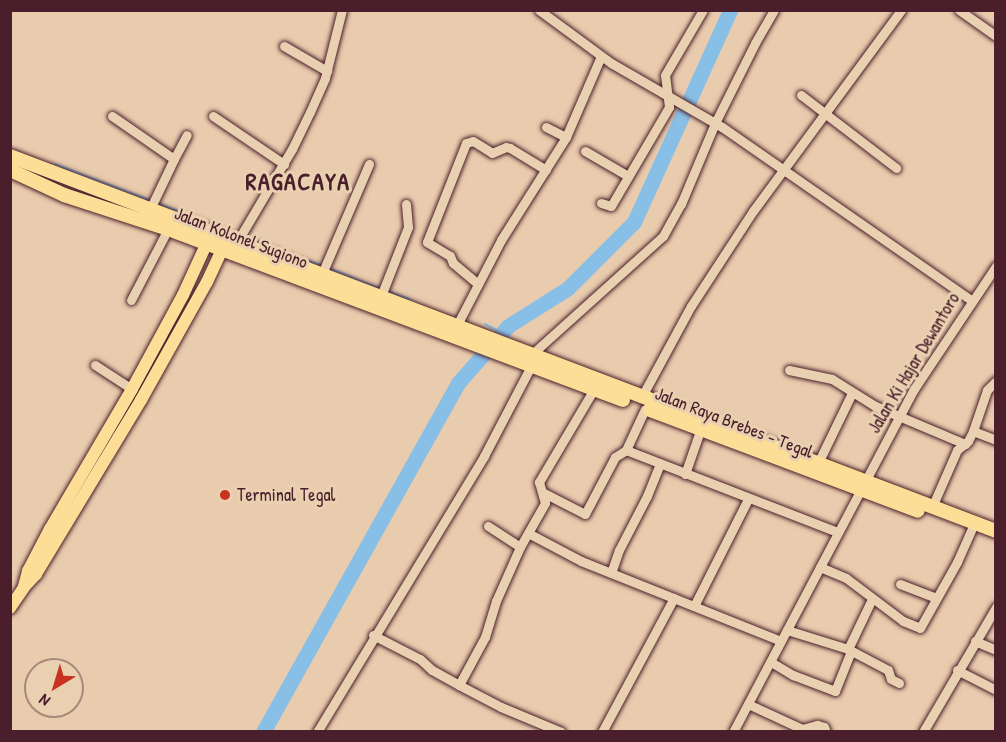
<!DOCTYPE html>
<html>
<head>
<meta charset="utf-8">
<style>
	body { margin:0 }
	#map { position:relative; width:1006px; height:742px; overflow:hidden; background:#e9cbad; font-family:"Patrick Hand",sans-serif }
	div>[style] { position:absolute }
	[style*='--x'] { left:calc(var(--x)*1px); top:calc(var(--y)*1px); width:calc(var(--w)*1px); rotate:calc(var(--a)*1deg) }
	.stream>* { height:2px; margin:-1px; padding:0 1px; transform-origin:1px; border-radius:1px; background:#88bfe6 }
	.river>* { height:15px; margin:-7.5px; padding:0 7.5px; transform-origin:7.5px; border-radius:7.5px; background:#88bfe6 }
	.roads { filter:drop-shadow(0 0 2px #4a1f2b) drop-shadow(0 0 2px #4a1f2b) }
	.minor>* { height:9px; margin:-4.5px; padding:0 4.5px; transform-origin:4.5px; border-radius:4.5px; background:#e8d0b0 }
	.major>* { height:12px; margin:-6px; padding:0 6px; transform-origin:6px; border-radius:6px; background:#fcde96 }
	.highway>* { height:14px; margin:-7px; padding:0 7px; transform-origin:7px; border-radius:7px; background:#fcde96 }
	.dots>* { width:16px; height:16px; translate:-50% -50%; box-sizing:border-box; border:3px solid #e8d0b0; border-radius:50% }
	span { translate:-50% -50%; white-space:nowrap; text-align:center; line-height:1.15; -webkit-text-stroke:6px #e8d0b0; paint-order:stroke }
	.street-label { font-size:18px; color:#4a1f2b }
	.poi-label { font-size:18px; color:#4a1f2b }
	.left { translate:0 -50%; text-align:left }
	.district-label { font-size:24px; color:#4a1f2b; font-weight:700; letter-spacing:1.5px }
	.frame { position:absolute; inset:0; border:12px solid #4a1f2b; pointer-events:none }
	.north { position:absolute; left:24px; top:658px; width:60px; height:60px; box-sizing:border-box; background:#e8d0b0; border:2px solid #a9897b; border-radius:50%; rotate:218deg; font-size:16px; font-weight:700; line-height:24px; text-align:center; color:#4a1f2b }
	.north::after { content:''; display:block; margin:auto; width:21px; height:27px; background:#c8321e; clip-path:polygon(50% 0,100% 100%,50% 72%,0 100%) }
</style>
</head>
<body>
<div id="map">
	<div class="stream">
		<i style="--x:55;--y:164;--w:102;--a:20.8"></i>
		<i style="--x:155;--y:202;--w:90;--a:21.4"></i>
		<i style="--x:245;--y:237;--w:84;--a:20.2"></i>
		<i style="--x:329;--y:268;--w:54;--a:21.8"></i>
		<i style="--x:385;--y:290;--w:27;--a:20"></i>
		<i style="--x:485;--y:324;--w:19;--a:28"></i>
	</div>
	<div class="river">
		<i style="--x:263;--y:732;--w:400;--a:-60.8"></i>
		<i style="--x:458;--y:383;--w:76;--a:-48.7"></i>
		<i style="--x:508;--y:326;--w:71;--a:-32.3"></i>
		<i style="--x:568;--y:288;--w:93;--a:-45"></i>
		<i style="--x:634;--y:222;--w:233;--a:-65.6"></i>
	</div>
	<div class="roads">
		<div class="minor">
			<i style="--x:539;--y:10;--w:89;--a:36.4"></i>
			<i style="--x:611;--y:63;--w:128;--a:30"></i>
			<i style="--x:722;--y:127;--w:303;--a:34.8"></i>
			<i style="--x:959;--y:10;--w:45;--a:35.1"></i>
			<i style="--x:284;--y:46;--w:50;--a:30.2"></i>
			<i style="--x:801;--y:95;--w:120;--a:37.5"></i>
			<i style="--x:112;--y:116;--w:75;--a:34.7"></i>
			<i style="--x:174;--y:159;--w:55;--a:115.6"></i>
			<i style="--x:213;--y:116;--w:86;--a:34.1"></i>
			<i style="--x:546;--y:127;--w:22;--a:27"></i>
			<i style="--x:585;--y:151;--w:50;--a:30.2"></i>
			<i style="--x:174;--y:159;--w:27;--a:-62"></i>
			<i style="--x:601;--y:203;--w:10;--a:17"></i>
			<i style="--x:611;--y:206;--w:115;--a:-59.6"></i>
			<i style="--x:669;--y:107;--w:32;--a:-97"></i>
			<i style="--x:665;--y:75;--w:75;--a:-59.7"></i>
			<i style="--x:234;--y:247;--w:114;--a:-59.4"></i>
			<i style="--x:292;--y:149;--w:41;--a:-64.1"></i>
			<i style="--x:310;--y:112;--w:37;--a:-66"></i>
			<i style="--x:325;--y:78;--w:70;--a:-76"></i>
			<i style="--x:321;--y:276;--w:122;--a:-66.8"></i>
			<i style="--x:478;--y:284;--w:33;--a:-140"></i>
			<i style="--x:453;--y:263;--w:8;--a:-113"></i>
			<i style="--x:450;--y:256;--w:27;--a:-149"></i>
			<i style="--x:427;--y:242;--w:106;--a:-68.5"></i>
			<i style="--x:466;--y:143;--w:7;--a:-16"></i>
			<i style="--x:473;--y:141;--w:22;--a:32"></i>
			<i style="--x:492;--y:153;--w:15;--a:-23"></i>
			<i style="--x:506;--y:147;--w:4;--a:14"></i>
			<i style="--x:510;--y:148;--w:42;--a:31.4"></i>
			<i style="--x:381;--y:296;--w:74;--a:-68.6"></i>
			<i style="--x:408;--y:227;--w:23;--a:-95"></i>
			<i style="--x:131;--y:300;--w:80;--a:-62.5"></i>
			<i style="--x:457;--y:325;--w:96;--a:-62.6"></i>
			<i style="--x:501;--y:240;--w:122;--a:-57.7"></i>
			<i style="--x:566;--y:137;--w:88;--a:-66.6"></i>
			<i style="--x:532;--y:354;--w:176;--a:-42"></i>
			<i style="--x:663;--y:236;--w:37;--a:-61"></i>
			<i style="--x:681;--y:204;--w:88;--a:-67.2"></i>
			<i style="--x:715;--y:123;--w:89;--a:-63.4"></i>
			<i style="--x:755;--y:43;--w:38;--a:-60"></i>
			<i style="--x:95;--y:365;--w:44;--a:33"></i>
			<i style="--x:789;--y:370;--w:44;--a:11.8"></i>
			<i style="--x:832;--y:379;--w:51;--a:32.1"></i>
			<i style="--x:875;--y:406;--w:98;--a:22.9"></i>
			<i style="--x:641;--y:398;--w:105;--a:-61.5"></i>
			<i style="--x:691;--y:306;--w:113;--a:-56.9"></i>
			<i style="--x:753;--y:211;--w:250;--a:-53.6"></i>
			<i style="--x:973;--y:431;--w:25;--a:21"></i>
			<i style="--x:626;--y:450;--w:226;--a:21.2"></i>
			<i style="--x:818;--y:463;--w:78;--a:-64.1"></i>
			<i style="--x:685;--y:474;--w:46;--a:-70.8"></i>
			<i style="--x:544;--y:493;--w:46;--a:27.1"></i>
			<i style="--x:585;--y:514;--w:64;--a:-62.2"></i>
			<i style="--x:615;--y:457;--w:13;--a:-32"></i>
			<i style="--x:626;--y:450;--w:45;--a:-65.1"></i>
			<i style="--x:932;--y:507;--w:62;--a:-66.3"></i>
			<i style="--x:957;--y:450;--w:14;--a:-39"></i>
			<i style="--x:968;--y:441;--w:11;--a:-63"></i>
			<i style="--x:973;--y:431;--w:43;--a:-71.1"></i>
			<i style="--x:987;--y:390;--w:13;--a:-45"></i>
			<i style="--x:488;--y:526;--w:38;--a:33"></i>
			<i style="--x:528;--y:533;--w:60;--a:27.8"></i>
			<i style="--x:581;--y:561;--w:215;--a:21.8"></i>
			<i style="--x:820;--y:567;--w:28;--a:23"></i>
			<i style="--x:846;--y:578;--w:71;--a:37"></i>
			<i style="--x:903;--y:621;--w:18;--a:22"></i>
			<i style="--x:920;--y:628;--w:76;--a:-60.7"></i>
			<i style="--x:957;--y:562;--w:35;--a:-66"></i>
			<i style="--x:611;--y:573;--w:24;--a:-71"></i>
			<i style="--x:619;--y:550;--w:61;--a:-62.6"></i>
			<i style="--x:647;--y:496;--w:35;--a:-68"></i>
			<i style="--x:900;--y:584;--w:39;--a:21"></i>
			<i style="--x:694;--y:606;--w:120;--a:-63.2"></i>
			<i style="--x:787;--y:630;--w:64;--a:17.3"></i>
			<i style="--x:848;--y:649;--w:45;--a:27.7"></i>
			<i style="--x:888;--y:670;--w:9;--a:72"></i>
			<i style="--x:891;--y:679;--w:9;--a:27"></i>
			<i style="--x:373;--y:635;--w:53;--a:27.1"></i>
			<i style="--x:420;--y:659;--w:16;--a:43"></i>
			<i style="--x:432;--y:670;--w:31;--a:29"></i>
			<i style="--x:975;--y:641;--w:23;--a:23"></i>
			<i style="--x:848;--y:649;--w:55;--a:-64.4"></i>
			<i style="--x:771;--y:662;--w:26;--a:31"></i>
			<i style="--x:793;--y:675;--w:45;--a:20.9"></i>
			<i style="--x:835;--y:691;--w:43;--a:-68.2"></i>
			<i style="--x:957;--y:670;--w:44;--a:27.1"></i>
			<i style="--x:748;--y:704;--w:60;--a:24.8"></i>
			<i style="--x:802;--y:729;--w:16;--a:-15"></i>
			<i style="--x:817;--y:725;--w:7;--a:16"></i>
			<i style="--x:824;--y:727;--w:5;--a:68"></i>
			<i style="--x:317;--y:732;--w:323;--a:-58.8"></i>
			<i style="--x:484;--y:456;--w:104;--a:-62.4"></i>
			<i style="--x:561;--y:732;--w:65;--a:-157.4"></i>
			<i style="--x:501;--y:707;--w:47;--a:-152.4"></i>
			<i style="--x:459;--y:685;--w:55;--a:-61.6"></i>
			<i style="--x:485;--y:637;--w:38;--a:-73"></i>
			<i style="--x:496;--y:601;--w:59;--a:-66"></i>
			<i style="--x:520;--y:547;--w:51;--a:-60.4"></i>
			<i style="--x:545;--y:503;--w:22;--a:-106"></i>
			<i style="--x:539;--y:482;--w:108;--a:-59.4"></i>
			<i style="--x:602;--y:732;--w:152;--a:-61.8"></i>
			<i style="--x:733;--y:732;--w:388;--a:-62.2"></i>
			<i style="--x:914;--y:389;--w:148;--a:-56.3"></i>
			<i style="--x:923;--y:732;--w:145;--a:-59.7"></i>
		</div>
		<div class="major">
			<i style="--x:24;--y:586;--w:16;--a:-75"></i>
			<i style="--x:28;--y:571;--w:47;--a:-62.4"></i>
			<i style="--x:50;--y:529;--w:162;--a:-59.6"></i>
			<i style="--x:132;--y:389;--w:107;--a:-61.5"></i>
			<i style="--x:183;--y:295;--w:65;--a:-65.4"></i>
			<i style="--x:10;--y:608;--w:25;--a:-56"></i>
			<i style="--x:24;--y:587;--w:18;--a:-47"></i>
			<i style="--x:36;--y:574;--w:203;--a:-58.9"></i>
			<i style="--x:141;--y:400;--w:135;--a:-60.8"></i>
			<i style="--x:207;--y:282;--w:45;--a:-65.1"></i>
		</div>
		<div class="highway">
			<i style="--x:10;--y:156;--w:1055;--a:20.82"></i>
			<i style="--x:10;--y:170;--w:60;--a:24.8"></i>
			<i style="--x:64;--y:195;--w:109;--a:18.1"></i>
			<i style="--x:168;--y:229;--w:486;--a:20.6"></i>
			<i style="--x:650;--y:410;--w:286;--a:20.6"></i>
		</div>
	</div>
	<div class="dots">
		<i style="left:225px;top:495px;background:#c8321e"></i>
	</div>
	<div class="street-label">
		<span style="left:241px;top:238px;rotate:21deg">Jalan Kolonel Sugiono</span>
		<span style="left:914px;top:363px;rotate:-59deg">Jalan Ki Hajar Dewantoro</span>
		<span style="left:734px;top:423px;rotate:21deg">Jalan Raya Brebes - Tegal</span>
	</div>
	<div class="poi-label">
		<span class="left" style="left:237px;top:495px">Terminal Tegal</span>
	</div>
	<div class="district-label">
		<span style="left:298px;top:182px">RAGACAYA</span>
	</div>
	<div class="frame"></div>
	<div class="north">N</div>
</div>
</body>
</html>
